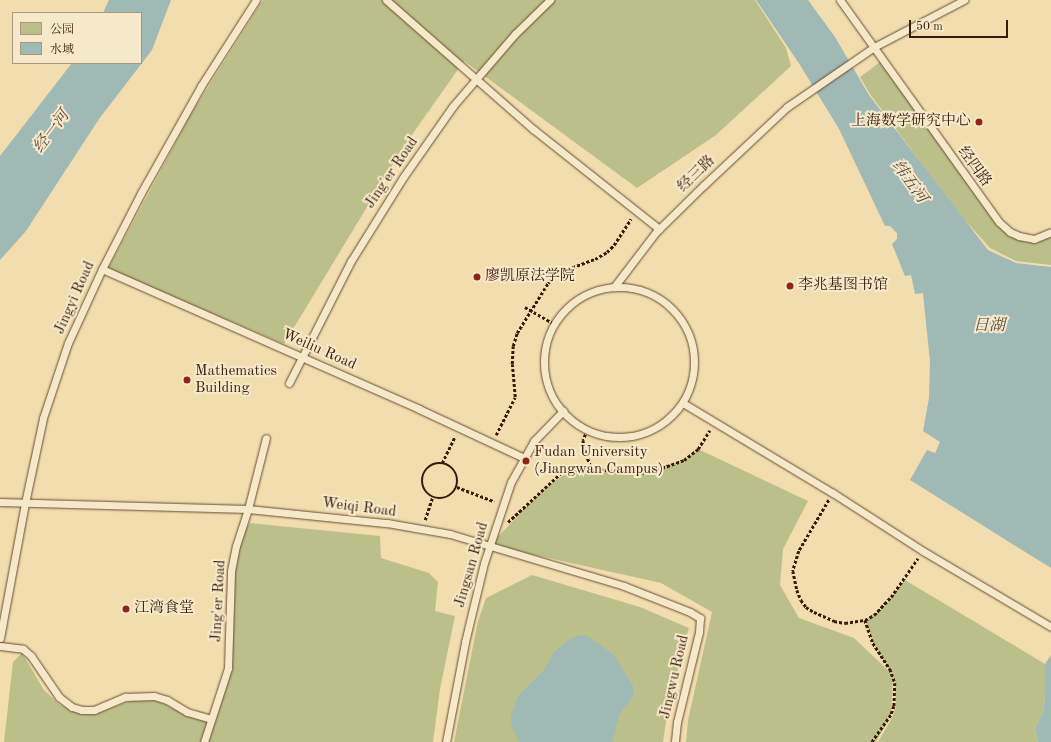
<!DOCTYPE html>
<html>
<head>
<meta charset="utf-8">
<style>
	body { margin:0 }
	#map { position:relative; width:1051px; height:742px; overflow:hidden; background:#f1ddae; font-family:"Old Standard TT","Noto Serif SC",serif }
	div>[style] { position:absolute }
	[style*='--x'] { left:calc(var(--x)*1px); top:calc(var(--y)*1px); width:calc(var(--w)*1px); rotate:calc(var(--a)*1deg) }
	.green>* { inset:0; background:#bbc08a }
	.water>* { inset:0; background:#9fb9b5 }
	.path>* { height:2.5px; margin-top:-1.25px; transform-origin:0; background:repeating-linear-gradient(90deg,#3b1a0b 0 3px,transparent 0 5px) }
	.path>.ring { margin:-1.25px; padding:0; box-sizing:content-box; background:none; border:2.5px solid #3b1a0b; border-radius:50% }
	.roads { filter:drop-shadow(0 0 1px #684b34) drop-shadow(0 0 1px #684b34) }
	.lane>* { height:7px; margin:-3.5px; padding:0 3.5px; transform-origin:3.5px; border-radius:3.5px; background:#f6e9ca }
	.lane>.ring { margin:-3.5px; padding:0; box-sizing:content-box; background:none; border:7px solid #f6e9ca; border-radius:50% }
	.dots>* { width:11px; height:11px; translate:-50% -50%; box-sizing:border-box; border:2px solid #f6e9ca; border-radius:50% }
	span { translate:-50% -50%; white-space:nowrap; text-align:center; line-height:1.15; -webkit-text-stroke:4px #f6e9ca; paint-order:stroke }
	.poi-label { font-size:15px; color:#3b1a0b }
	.right { translate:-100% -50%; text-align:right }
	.left { translate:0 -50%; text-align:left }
	.street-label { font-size:15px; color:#3b1a0b }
	.water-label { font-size:16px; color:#594a3e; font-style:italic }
	.legend { position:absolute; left:12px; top:12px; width:130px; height:52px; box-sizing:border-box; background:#f6e9ca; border:1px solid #ab967e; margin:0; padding:5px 7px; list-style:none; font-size:12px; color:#3b1a0b }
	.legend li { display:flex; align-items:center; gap:8px; height:20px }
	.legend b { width:20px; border:1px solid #ab967e }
	.scale { position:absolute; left:909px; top:20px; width:99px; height:18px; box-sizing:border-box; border:2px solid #3b1a0b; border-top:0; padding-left:5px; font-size:12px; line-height:14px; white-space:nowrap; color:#3b1a0b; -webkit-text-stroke:3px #f6e9ca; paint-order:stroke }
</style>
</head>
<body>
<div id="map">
	<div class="green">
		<i style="clip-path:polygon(263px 0,755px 0,786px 48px,791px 66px,716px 135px,637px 188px,464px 61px,404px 146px,284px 344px,108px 269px,191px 114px)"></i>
		<i style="clip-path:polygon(880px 62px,998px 224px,1034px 239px,1051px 232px,1051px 265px,1016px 261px,990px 248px,956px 210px,870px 94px,860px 77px)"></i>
		<i style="clip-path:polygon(698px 449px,808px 501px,783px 549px,780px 585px,799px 618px,854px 638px,891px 673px,873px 643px,865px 620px,882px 609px,905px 580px,1045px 664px,1045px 699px,1043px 713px,1035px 728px,1038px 742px,878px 742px,893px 716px,896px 705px,895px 683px,893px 678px,891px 715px,876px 742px,686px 742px,688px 720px,712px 612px,661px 583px,490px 545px,545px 487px,572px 470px,600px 469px,641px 473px,684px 460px)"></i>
		<i style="clip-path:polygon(250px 523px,380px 536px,381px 558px,429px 573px,438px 582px,435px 611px,455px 616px,440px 689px,433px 742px,4px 742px,13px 662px,22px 653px,44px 690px,60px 705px,78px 713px,95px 714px,130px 701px,146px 700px,160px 701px,174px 709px,215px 723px,232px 669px,235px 574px,241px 542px,246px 529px)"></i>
		<i style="clip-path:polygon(532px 575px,640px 607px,689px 628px,668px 708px,663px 742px,454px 742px,478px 621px,486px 598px)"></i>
	</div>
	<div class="water">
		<i style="clip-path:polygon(109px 0,171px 0,152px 50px,99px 119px,26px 231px,0 260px,0 156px,72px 63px,141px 63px,141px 13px,103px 13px)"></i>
		<i style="clip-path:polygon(756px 0,808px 0,835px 37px,869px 95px,988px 250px,1016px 263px,1051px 267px,1051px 568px,910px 480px,927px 450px,935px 453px,940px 442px,923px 431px,929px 398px,930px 362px,923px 293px,915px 294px,911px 275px,905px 276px,892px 244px,897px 239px,897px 233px,890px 226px,885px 226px,839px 129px,800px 65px)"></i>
		<i style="clip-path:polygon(580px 635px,585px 635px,595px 641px,614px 655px,633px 686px,634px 693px,631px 700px,620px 713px,612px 742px,519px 742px,511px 724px,511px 715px,518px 696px,543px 671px,555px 651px,570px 639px)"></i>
		<i style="clip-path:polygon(1051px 655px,1051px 742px,1038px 742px,1035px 728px,1043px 713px,1045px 699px,1045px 664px)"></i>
	</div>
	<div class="path">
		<i style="--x:525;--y:307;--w:34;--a:30"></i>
		<i style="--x:588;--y:430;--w:11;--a:117"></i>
		<i style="--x:583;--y:440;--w:14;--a:78"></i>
		<i style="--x:586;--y:454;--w:16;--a:68"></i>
		<i style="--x:496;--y:435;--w:42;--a:-63.4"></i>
		<i style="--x:515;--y:397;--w:33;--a:-95"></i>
		<i style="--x:512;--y:364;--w:18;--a:-87"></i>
		<i style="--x:513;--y:346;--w:14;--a:-73"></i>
		<i style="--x:517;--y:333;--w:59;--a:-58.2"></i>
		<i style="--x:548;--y:283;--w:19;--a:-39"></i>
		<i style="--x:563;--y:271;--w:34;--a:-21"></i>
		<i style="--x:595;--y:259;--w:14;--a:-30"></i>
		<i style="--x:607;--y:252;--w:10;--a:-45"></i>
		<i style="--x:614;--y:245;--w:31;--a:-57"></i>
		<i class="ring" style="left:422px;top:463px;width:33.5px;height:33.5px"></i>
		<i style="--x:442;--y:463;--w:30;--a:-64"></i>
		<i style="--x:457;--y:487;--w:40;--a:21"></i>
		<i style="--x:829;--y:500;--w:59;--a:120.5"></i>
		<i style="--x:799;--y:551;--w:21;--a:107"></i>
		<i style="--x:793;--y:571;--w:19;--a:78"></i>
		<i style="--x:797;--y:590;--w:11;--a:68"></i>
		<i style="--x:801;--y:600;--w:9;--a:54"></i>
		<i style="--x:806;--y:607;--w:9;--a:32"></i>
		<i style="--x:814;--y:612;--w:22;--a:24"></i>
		<i style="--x:834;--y:621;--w:11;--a:10"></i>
		<i style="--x:845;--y:623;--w:20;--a:-9"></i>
		<i style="--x:865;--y:620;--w:10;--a:-29"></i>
		<i style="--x:874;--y:615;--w:25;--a:-47"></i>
		<i style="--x:891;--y:597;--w:47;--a:-55.3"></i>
		<i style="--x:425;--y:520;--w:23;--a:-72"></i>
		<i style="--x:508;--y:522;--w:72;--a:-42.8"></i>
		<i style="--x:561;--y:473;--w:11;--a:-15"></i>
		<i style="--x:572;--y:470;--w:28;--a:-2"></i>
		<i style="--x:600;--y:469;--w:22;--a:10"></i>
		<i style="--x:622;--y:473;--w:19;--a:0"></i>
		<i style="--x:641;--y:473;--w:22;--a:-13"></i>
		<i style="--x:662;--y:468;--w:23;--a:-20"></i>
		<i style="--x:684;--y:460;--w:18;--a:-38"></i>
		<i style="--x:698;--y:449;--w:22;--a:-58"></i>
		<i style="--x:865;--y:620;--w:24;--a:71"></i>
		<i style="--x:873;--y:643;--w:31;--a:57"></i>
		<i style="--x:890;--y:669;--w:15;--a:70"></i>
		<i style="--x:895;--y:683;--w:23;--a:92"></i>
		<i style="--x:894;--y:706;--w:9;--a:108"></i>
		<i style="--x:891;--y:715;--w:33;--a:125"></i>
	</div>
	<div class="roads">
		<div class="lane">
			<i style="--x:386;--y:0;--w:196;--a:41.3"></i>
			<i style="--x:533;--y:129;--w:161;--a:38.4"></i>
			<i style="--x:840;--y:0;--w:273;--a:54.4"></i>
			<i style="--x:999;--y:222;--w:15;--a:42"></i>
			<i style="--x:1010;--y:232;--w:10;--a:24"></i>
			<i style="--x:1019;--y:236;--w:15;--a:11"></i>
			<i style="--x:1034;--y:239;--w:18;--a:-22"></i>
			<i style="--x:102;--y:269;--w:347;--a:23.8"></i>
			<i style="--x:419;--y:409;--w:116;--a:25"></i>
			<i style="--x:614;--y:287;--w:69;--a:-52.6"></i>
			<i style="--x:656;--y:232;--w:67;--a:-44.4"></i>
			<i style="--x:704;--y:185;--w:114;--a:-43.2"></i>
			<i style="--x:787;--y:107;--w:106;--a:-34.6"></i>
			<i style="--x:874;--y:47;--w:102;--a:-27.6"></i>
			<i class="ring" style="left:544px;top:287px;width:143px;height:143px"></i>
			<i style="--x:289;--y:383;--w:137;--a:-63.1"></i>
			<i style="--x:351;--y:261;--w:100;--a:-58.1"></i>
			<i style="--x:404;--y:176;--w:85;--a:-55"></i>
			<i style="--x:453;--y:106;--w:95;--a:-49.3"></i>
			<i style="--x:515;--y:34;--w:49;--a:-44.2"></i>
			<i style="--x:683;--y:403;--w:175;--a:31"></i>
			<i style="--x:833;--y:493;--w:107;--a:32.8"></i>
			<i style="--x:923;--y:551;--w:149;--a:30.7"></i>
			<i style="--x:0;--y:502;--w:248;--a:1.6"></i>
			<i style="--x:248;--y:509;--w:140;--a:5.8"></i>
			<i style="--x:387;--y:523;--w:64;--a:9.9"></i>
			<i style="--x:450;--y:534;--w:182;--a:16.6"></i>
			<i style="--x:624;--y:586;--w:71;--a:21.5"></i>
			<i style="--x:690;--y:612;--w:12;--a:31"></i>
			<i style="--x:700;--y:618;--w:14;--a:94"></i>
			<i style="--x:699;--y:632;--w:93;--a:103.7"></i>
			<i style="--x:677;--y:722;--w:20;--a:96"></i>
			<i style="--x:0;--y:638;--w:137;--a:-79.5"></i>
			<i style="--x:25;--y:503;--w:87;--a:-78"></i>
			<i style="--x:43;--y:418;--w:79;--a:-71.6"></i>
			<i style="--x:68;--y:343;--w:81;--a:-65.3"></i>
			<i style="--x:102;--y:269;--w:85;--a:-62.8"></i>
			<i style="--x:141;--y:193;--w:123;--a:-60.7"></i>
			<i style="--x:201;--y:86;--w:102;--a:-57.4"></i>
			<i style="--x:0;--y:646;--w:23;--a:7"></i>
			<i style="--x:23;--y:649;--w:11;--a:41"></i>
			<i style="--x:31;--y:656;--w:50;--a:55.7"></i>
			<i style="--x:59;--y:697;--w:16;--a:38"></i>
			<i style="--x:72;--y:707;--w:10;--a:17"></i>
			<i style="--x:82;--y:710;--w:12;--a:0"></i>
			<i style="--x:94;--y:710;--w:34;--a:-23"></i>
			<i style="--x:125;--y:697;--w:29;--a:-2"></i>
			<i style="--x:154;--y:696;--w:14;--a:17"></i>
			<i style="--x:167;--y:700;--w:23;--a:31"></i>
			<i style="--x:187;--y:712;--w:25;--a:16"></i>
			<i style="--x:204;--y:742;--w:78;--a:-72"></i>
			<i style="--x:228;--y:668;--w:97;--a:-88.2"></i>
			<i style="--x:231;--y:571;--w:25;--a:-79"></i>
			<i style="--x:236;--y:546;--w:39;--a:-72"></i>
			<i style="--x:248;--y:509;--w:73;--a:-75.8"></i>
			<i style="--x:446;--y:742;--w:102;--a:-79.2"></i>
			<i style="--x:465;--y:642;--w:81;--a:-76.5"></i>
			<i style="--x:484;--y:563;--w:85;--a:-71.6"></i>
			<i style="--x:511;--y:482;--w:47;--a:-60.7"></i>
			<i style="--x:534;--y:441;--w:42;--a:-46"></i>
		</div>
	</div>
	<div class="dots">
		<i style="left:979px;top:122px;background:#8f2418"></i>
		<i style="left:477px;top:277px;background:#8f2418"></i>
		<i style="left:790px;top:286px;background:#8f2418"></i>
		<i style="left:187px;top:380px;background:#8f2418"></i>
		<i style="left:526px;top:461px;background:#8f2418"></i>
		<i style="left:126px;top:609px;background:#8f2418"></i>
	</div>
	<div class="poi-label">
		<span class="right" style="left:971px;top:122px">上海数学研究中心</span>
		<span class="left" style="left:485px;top:277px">廖凯原法学院</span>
		<span class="left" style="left:798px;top:286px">李兆基图书馆</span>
		<span class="left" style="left:195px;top:380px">Mathematics<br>Building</span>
		<span class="left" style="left:534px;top:461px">Fudan University<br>(Jiangwan Campus)</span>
		<span class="left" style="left:134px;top:609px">江湾食堂</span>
	</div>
	<div class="street-label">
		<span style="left:974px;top:167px;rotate:54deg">经四路</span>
		<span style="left:392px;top:173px;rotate:-56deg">Jing'er Road</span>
		<span style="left:697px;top:174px;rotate:-44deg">经三路</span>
		<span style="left:75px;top:298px;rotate:-66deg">Jingyi Road</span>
		<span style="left:319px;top:350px;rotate:24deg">Weiliu Road</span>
		<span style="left:359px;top:508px;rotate:7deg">Weiqi Road</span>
		<span style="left:472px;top:565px;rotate:-74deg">Jingsan Road</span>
		<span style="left:219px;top:601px;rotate:-87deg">Jing'er Road</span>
		<span style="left:675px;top:677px;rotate:-77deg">Jingwu Road</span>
	</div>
	<div class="water-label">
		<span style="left:52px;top:132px;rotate:-53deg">经一河</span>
		<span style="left:909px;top:182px;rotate:54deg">纬五河</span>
		<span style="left:989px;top:326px">日湖</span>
	</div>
	<ul class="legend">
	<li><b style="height:11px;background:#bbc08a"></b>公园</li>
	<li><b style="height:11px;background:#9fb9b5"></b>水域</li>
	</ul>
	<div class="scale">50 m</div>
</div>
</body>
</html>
